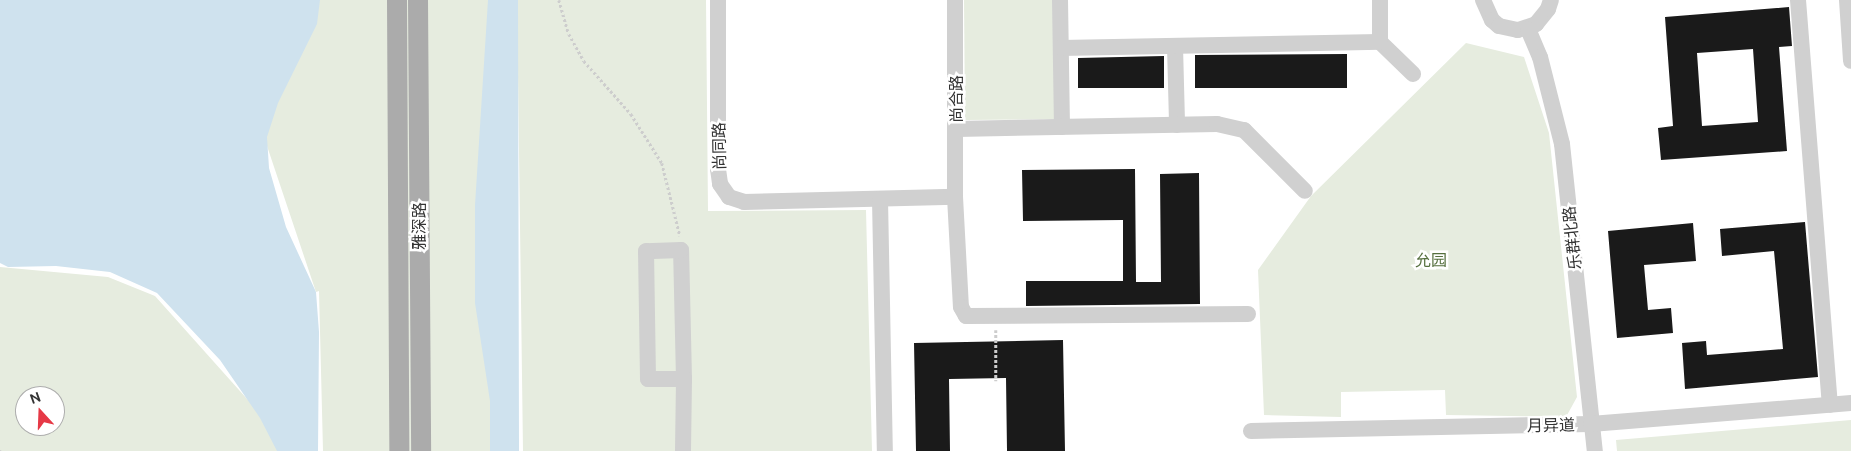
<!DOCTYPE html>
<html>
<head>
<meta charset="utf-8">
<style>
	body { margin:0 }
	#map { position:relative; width:1851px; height:451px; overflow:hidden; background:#fff; font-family:Ubuntu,"Noto Sans SC",sans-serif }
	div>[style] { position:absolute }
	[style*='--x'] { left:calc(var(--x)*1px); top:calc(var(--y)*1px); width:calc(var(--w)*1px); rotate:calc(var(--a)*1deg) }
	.green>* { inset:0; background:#e6ecdf }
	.water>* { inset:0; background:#cfe2ee }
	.building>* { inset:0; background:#1a1a1a }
	.path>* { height:2.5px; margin-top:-1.25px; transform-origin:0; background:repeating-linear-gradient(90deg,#cdcdcd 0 2.5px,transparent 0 5px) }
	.minor>* { height:16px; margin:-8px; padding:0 8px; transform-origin:8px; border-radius:8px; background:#d0d0d0 }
	.major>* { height:20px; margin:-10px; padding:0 10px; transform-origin:10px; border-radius:10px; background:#ababab }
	span { translate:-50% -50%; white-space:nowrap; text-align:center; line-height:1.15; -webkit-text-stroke:5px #fff; paint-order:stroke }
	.street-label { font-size:16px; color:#333 }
	.park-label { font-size:16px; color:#56703f }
	.north { position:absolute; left:15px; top:386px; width:50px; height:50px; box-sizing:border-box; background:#fff; border:1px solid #adadad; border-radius:50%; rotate:340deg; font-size:14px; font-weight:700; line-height:20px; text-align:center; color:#333 }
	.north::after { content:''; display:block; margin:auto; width:18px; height:22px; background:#e63946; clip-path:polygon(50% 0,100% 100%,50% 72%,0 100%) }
</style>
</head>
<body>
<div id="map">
	<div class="green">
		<i style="clip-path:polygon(218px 0,496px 0,498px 451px,323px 451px,319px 291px,316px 292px)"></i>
		<i style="clip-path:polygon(517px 0,706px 0,708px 211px,866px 210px,872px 451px,523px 451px)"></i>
		<i style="clip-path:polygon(964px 0,1054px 0,1055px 119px,965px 120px)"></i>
		<i style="clip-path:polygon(1466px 43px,1524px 57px,1549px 133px,1577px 397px,1566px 417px,1446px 415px,1445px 390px,1341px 392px,1341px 417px,1264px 415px,1258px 270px,1311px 196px)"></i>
		<i style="clip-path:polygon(evenodd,0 267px,108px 277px,155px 296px,280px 436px,283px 451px,0 451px,0 267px,25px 396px,55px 396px,55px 426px,25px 426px,25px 396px)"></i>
		<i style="clip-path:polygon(1851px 420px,1851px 451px,1617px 451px,1616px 440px)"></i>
	</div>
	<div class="water">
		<i style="clip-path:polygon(0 0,320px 0,317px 24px,278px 103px,267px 137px,269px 168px,286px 227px,316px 292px,319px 332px,318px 451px,277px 451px,260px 418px,220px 360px,157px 293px,110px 272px,56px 266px,8px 267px,0 263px)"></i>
		<i style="clip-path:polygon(488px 0,518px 0,519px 451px,490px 451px,490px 401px,475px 303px,475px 205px)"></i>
	</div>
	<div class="building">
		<i style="clip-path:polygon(evenodd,1789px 7px,1792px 46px,1779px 47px,1787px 151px,1661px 160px,1658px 128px,1673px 126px,1665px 17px,1789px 7px,1753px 49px,1758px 122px,1702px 126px,1697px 53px,1753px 49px)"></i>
		<i style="clip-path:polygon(1347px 54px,1347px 88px,1195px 88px,1195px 55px)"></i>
		<i style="clip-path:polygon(1164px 56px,1164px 88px,1078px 88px,1078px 58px)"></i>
		<i style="clip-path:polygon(1135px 169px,1136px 282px,1161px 282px,1160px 174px,1199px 173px,1200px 304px,1026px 306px,1026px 281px,1123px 281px,1123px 220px,1023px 221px,1022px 170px)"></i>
		<i style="clip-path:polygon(1805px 222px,1818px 377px,1685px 389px,1682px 343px,1706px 341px,1707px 355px,1783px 349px,1774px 251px,1722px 256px,1720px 229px)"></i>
		<i style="clip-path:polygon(1693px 223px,1696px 261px,1644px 265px,1648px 310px,1671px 308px,1673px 333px,1617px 338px,1608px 231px)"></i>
		<i style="clip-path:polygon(1063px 340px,1065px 451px,1007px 451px,1006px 378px,949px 379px,950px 451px,916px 451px,914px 343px)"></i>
	</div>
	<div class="path">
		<i style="--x:559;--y:0;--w:35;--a:74"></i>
		<i style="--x:569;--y:34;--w:31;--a:61"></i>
		<i style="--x:584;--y:61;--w:71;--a:48.4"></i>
		<i style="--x:631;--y:114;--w:58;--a:57.7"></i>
		<i style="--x:662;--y:163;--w:75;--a:76.1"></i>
		<i style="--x:996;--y:330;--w:51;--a:90"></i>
		<i style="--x:0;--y:450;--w:1;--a:90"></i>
	</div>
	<div class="minor">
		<i style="--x:718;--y:0;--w:169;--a:90"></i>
		<i style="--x:718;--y:169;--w:15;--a:82"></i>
		<i style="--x:720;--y:184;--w:16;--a:55"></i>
		<i style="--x:729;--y:197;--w:16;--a:18"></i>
		<i style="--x:744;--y:202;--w:211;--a:-1.4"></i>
		<i style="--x:955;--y:0;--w:197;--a:90"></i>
		<i style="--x:955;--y:197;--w:110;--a:86.9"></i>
		<i style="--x:961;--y:307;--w:10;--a:61"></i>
		<i style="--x:966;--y:316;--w:282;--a:-0.4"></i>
		<i style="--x:1060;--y:0;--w:127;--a:89.1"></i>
		<i style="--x:1380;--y:0;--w:42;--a:90"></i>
		<i style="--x:1380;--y:42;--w:46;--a:44.1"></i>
		<i style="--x:1483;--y:0;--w:22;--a:66"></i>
		<i style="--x:1492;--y:20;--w:9;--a:41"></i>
		<i style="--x:1499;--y:26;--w:19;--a:12"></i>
		<i style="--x:1518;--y:30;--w:19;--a:-18"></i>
		<i style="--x:1536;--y:24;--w:19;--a:-51"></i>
		<i style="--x:1548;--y:9;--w:9;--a:-72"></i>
		<i style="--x:1798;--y:0;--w:406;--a:85.5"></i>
		<i style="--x:1847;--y:0;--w:61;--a:86.2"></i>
		<i style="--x:1528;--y:29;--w:30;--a:67"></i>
		<i style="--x:1540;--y:57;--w:90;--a:75.8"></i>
		<i style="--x:1562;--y:144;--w:309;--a:83.9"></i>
		<i style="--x:1175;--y:46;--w:79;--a:88.5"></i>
		<i style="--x:1061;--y:48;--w:319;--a:-1.1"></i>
		<i style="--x:956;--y:129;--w:261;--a:-1.1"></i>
		<i style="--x:1217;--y:124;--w:28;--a:13"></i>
		<i style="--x:1244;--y:130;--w:86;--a:45"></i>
		<i style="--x:880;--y:199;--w:252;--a:88.9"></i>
		<i style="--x:1251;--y:431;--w:340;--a:-1.2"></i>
		<i style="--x:1591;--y:424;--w:261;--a:-4.6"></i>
		<i style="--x:683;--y:451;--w:72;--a:-89.2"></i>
		<i style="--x:684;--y:379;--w:129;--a:-91.3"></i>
		<i style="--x:681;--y:250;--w:35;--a:178"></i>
		<i style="--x:646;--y:251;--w:128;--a:89.1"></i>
		<i style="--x:648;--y:379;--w:36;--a:0"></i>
	</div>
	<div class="major">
		<i style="--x:397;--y:0;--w:451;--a:89.7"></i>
		<i style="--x:418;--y:0;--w:451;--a:89.6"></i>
	</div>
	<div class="street-label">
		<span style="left:956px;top:99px;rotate:-90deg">尚合路</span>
		<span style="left:719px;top:146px;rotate:-91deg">尚同路</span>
		<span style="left:419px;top:226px;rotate:-90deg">雅深路</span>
		<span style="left:1572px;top:238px;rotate:-96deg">乐群北路</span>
		<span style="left:1551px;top:425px;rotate:-1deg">月异道</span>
	</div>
	<div class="park-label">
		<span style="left:1431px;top:260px">允园</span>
	</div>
	<div class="north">N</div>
</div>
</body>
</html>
